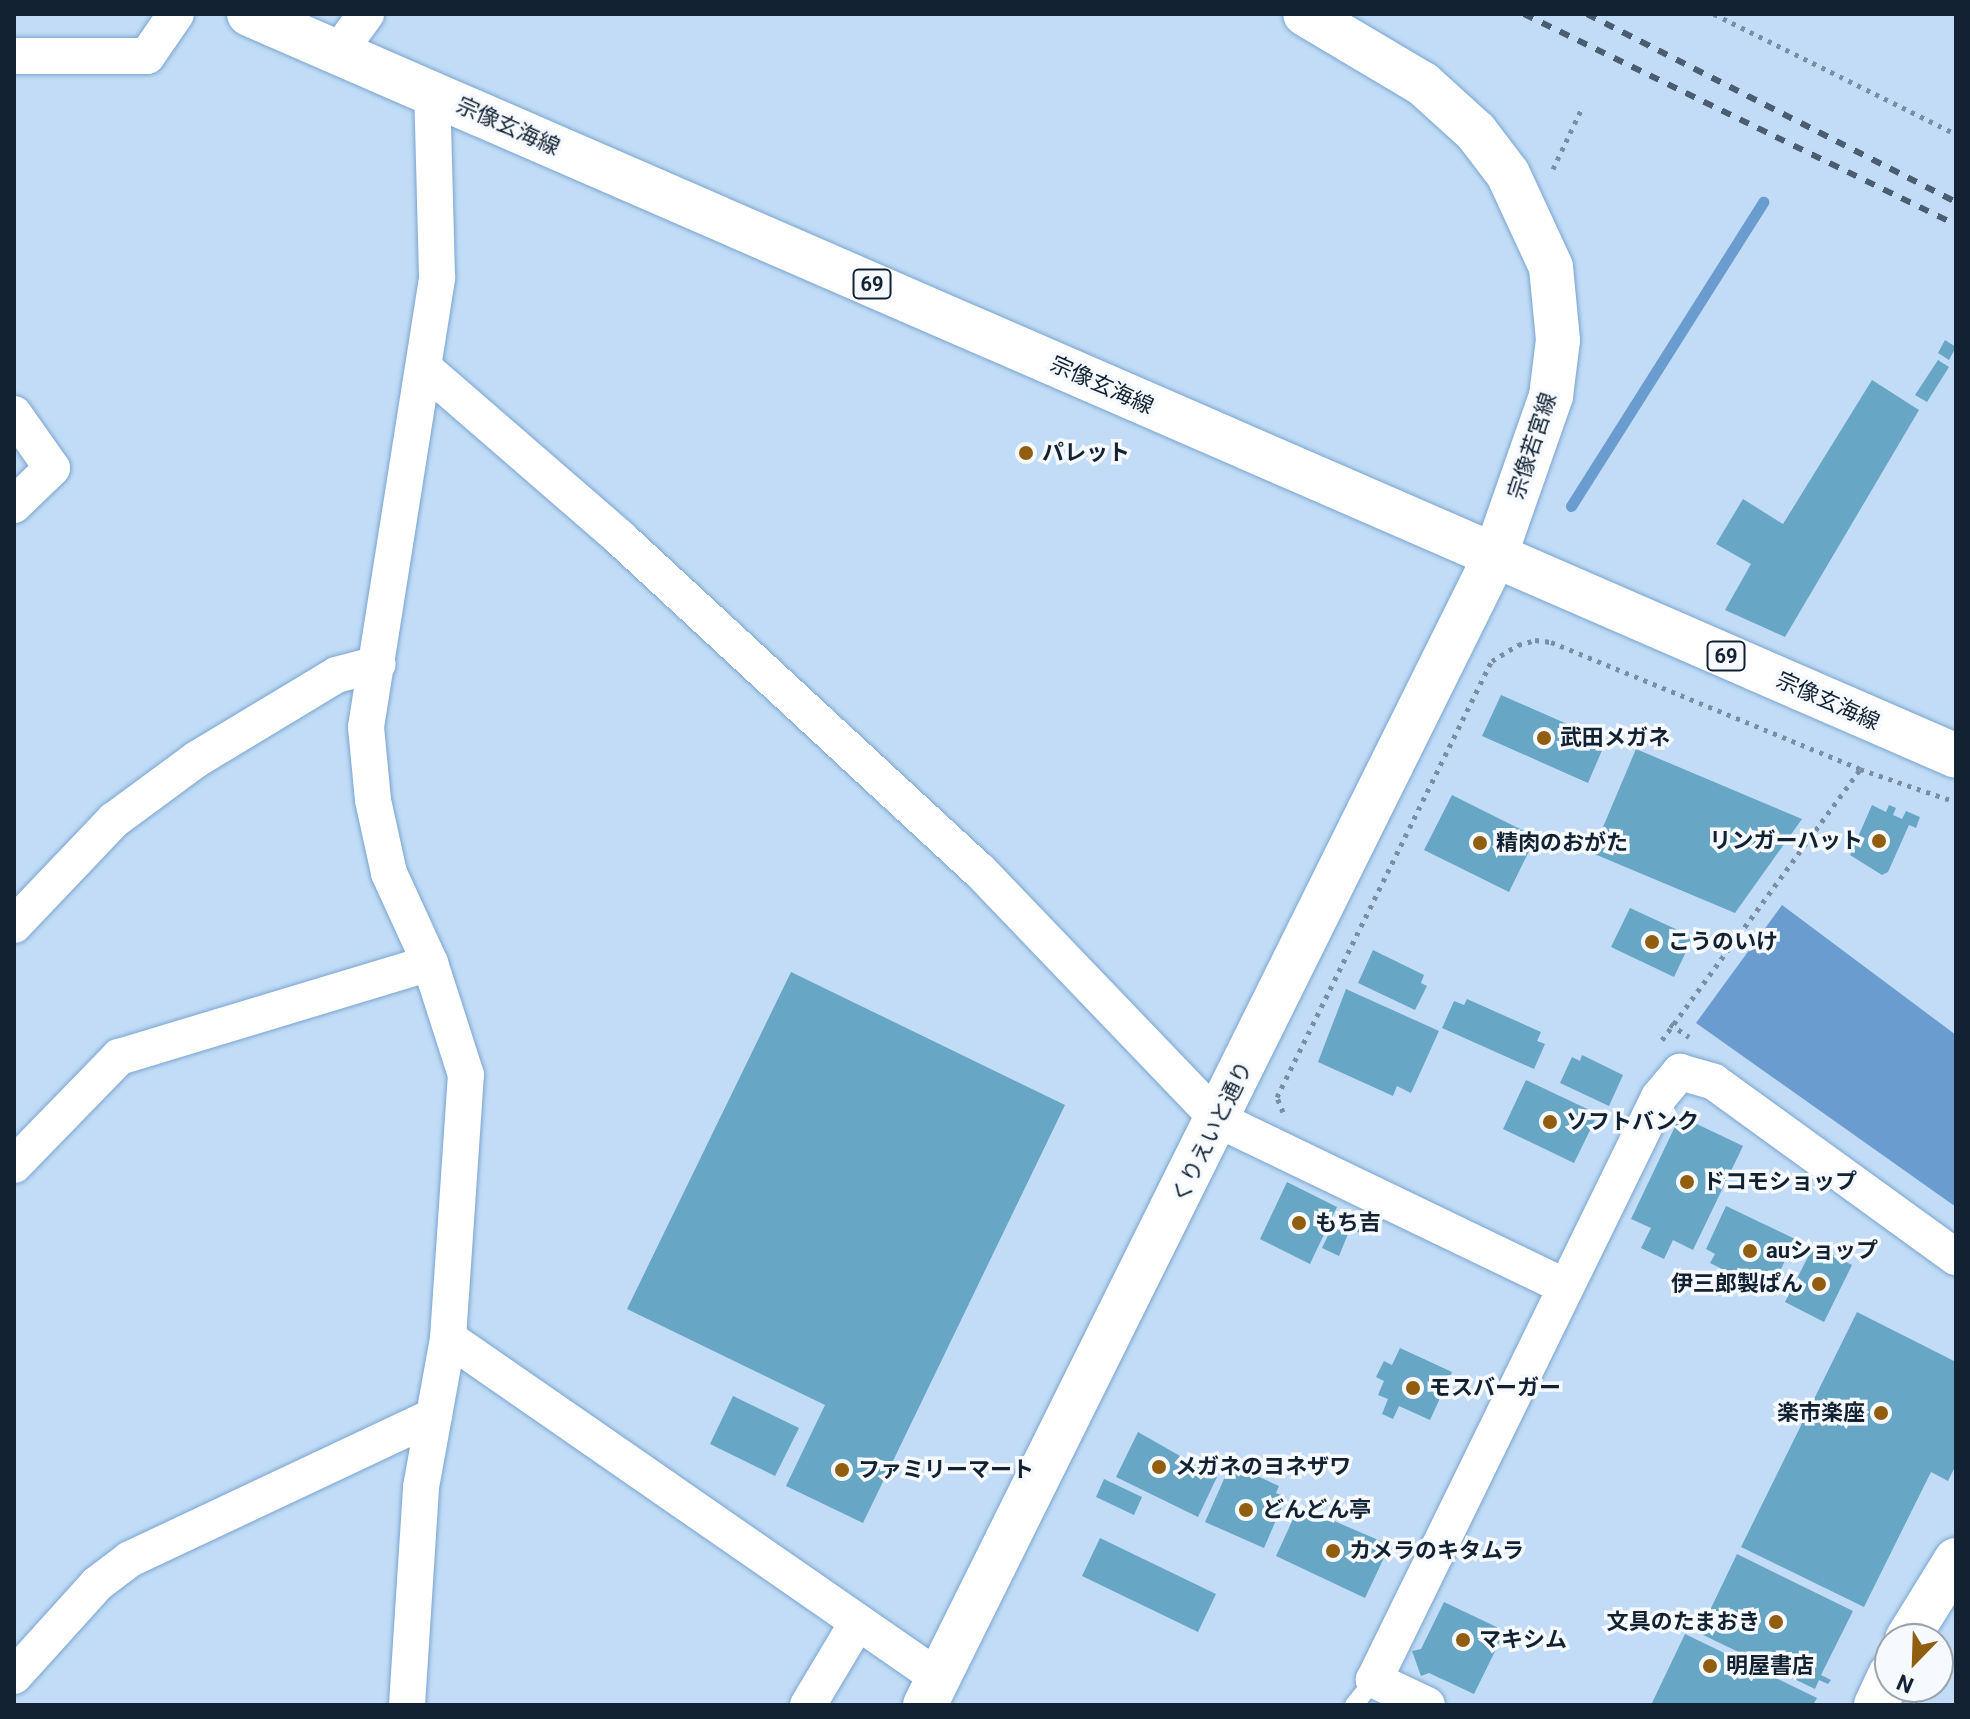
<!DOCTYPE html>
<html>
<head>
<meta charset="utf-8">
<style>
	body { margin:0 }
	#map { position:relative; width:1970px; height:1719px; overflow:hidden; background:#c2dcf7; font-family:Roboto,"Noto Sans JP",sans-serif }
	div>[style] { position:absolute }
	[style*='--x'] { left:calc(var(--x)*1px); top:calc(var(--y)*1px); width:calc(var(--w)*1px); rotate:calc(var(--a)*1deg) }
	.water>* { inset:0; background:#6a9ccf }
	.stream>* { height:11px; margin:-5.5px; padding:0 5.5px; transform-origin:5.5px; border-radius:5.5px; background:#6a9ccf }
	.building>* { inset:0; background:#68a6c5 }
	.path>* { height:5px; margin-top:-2.5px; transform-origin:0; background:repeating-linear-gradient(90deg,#798ea5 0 4px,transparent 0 10px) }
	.roads { filter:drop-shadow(0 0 2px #7aa4cf) drop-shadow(0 0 2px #7aa4cf) }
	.lane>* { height:18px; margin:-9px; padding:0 9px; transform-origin:9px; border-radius:9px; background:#fff }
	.street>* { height:36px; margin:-18px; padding:0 18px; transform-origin:18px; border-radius:18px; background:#fff }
	.secondary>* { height:44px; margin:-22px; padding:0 22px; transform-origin:22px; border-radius:22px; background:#fff }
	.primary>* { height:44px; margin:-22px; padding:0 22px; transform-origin:22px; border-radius:22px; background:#fff }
	.rail>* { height:6px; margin-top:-3px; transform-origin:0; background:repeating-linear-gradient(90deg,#4a5d71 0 10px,transparent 0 20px) }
	.dots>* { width:22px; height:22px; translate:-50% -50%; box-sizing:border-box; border:4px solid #f6faff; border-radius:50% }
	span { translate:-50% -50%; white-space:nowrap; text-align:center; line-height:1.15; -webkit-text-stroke:7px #f6faff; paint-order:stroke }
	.shield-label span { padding:2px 6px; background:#f6faff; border:2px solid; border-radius:6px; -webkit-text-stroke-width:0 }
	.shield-label { font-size:20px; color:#122233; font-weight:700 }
	.street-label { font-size:22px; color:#122233 }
	.poi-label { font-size:22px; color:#122233; font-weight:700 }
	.left { translate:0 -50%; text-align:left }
	.right { translate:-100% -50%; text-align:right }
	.frame { position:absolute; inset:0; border:16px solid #122233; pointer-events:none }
	.north { position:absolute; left:1874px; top:1623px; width:80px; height:80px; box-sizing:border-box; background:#f6faff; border:2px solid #9ba4ad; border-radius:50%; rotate:203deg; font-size:22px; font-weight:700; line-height:32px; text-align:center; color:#122233 }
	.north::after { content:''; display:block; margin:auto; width:28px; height:36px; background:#915d0f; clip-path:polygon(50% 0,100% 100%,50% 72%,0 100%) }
</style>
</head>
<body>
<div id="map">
	<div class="water">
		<i style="clip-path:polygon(1782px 905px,1956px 1035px,1956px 1207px,1696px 1023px)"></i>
	</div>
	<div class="stream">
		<i style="--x:1571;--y:506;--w:360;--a:-57.7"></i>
	</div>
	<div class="building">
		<i style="clip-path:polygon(1945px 340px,1956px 347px,1949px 360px,1938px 353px)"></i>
		<i style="clip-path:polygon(1938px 360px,1949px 367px,1927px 402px,1915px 395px)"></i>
		<i style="clip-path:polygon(1872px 380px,1919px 410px,1785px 637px,1725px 610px,1751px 564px,1716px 544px,1743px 499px,1783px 524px)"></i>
		<i style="clip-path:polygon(1501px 695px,1606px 741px,1588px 783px,1482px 736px)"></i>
		<i style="clip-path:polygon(1636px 749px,1802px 819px,1735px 913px,1592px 853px)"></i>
		<i style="clip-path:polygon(1452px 795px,1536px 837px,1509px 892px,1424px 850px)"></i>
		<i style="clip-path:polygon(1872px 805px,1886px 812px,1889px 805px,1896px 808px,1893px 815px,1902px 819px,1906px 811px,1920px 817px,1916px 828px,1909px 825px,1888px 872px,1882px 875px,1850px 855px)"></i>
		<i style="clip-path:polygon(1630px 908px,1693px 937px,1674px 977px,1611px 947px)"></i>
		<i style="clip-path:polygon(1373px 950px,1424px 975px,1421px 983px,1427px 986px,1415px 1010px,1358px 983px)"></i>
		<i style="clip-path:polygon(791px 972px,1065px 1105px,863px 1523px,786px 1486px,825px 1405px,627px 1309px)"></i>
		<i style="clip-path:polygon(1346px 989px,1439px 1031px,1411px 1093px,1397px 1086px,1393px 1096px,1318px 1062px)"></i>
		<i style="clip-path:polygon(1467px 999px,1541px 1032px,1537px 1041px,1545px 1044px,1534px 1069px,1442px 1028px,1454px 1001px,1464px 1005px)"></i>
		<i style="clip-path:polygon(1582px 1055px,1623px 1075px,1609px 1106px,1560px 1083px,1572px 1057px,1580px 1061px)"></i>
		<i style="clip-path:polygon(1526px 1080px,1598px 1114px,1574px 1163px,1503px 1129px)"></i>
		<i style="clip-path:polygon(1680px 1116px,1743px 1146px,1693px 1250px,1673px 1240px,1664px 1259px,1641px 1248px,1651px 1228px,1631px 1219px)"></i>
		<i style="clip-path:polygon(1287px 1182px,1337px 1207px,1310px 1264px,1260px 1239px)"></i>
		<i style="clip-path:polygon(1726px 1206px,1795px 1239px,1770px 1293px,1743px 1280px,1739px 1288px,1724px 1281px,1728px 1272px,1710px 1263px,1715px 1254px,1706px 1249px)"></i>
		<i style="clip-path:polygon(1348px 1211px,1356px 1215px,1351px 1226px,1342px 1222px)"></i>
		<i style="clip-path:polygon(1359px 1216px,1369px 1220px,1363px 1234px,1353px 1230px)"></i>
		<i style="clip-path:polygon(1332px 1227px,1348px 1234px,1339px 1256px,1322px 1248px)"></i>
		<i style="clip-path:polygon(1814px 1245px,1852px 1265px,1824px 1322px,1785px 1302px)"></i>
		<i style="clip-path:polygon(1857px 1312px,1956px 1362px,1956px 1465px,1948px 1481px,1931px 1472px,1864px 1607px,1741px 1547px)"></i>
		<i style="clip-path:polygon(1400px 1348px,1452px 1372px,1430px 1420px,1399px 1406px,1393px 1419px,1382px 1414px,1388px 1399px,1378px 1395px,1384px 1381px,1376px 1377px,1384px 1361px,1392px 1365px)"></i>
		<i style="clip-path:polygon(733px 1396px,799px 1428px,775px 1476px,710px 1444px)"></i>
		<i style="clip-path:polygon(1138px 1432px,1217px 1477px,1198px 1517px,1116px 1477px)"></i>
		<i style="clip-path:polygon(1228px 1470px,1243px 1476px,1246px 1471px,1279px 1486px,1276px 1493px,1286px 1497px,1264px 1548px,1205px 1522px)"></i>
		<i style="clip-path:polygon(1104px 1479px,1142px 1497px,1134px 1515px,1096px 1497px)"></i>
		<i style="clip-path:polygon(1299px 1506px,1390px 1545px,1365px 1598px,1276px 1556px)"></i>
		<i style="clip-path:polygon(1100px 1538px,1216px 1594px,1198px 1632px,1082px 1576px)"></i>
		<i style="clip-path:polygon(1737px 1554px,1853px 1611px,1821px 1675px,1831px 1680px,1828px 1684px,1819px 1680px,1815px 1689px,1699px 1633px)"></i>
		<i style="clip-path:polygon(1444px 1602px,1505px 1631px,1474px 1694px,1429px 1673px,1421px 1676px,1412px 1651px,1421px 1649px)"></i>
		<i style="clip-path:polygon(1685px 1634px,1817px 1698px,1813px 1705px,1651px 1705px)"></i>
	</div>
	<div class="path">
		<i style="--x:1714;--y:14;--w:270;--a:26.4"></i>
		<i style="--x:1553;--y:169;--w:65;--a:-64.6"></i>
		<i style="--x:1670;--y:1024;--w:23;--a:34"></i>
		<i style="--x:1662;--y:1040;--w:336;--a:-53.8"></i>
		<i style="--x:1283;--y:1112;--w:16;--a:-112"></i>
		<i style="--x:1277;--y:1097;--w:486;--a:-63.8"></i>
		<i style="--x:1492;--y:661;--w:31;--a:-32"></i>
		<i style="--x:1518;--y:645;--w:18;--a:-16"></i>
		<i style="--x:1535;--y:640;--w:16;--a:7"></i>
		<i style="--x:1551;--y:642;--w:334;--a:22.3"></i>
		<i style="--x:1860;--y:769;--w:102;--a:19"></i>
	</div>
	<div class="roads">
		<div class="lane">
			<i style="--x:1354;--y:1705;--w:32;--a:-51"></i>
		</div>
		<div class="street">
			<i style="--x:339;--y:51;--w:46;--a:-53.9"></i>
			<i style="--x:14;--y:56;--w:133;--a:0"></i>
			<i style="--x:147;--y:56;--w:51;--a:-55.4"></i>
			<i style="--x:424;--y:368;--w:259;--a:40.9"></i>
			<i style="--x:620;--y:538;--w:489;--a:42.8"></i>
			<i style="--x:979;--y:870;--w:347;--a:46.2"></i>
			<i style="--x:1219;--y:1120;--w:383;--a:25.7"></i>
			<i style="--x:14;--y:414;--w:66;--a:54.9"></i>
			<i style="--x:52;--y:468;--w:53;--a:135.8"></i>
			<i style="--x:14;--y:925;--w:145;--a:-46.4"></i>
			<i style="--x:114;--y:820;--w:103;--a:-36.3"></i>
			<i style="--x:197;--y:759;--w:162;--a:-31.1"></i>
			<i style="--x:336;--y:675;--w:43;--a:-14.7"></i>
			<i style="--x:14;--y:1165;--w:151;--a:-45.8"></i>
			<i style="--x:119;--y:1057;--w:325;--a:-16.8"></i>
			<i style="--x:448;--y:1338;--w:597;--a:34.7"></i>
			<i style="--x:14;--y:1676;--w:124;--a:-47.9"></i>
			<i style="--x:97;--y:1584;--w:41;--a:-37.1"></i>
			<i style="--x:130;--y:1559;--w:336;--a:-25.2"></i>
			<i style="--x:407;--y:1705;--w:218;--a:-86.3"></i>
			<i style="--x:421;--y:1487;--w:151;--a:-79.7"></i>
			<i style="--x:448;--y:1338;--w:264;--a:-86.1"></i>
			<i style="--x:466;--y:1075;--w:118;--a:-107.8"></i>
			<i style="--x:430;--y:963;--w:99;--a:-114.5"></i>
			<i style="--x:389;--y:873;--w:75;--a:-102.4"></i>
			<i style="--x:373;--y:800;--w:73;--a:-95.5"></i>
			<i style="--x:366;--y:727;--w:456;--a:-81"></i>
			<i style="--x:437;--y:277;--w:185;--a:-91.5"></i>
			<i style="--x:808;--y:1705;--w:96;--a:-59.1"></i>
			<i style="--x:1427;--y:1705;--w:59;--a:-154.7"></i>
			<i style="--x:1374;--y:1680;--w:649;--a:-63.95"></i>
			<i style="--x:1659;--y:1097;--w:33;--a:-50"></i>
			<i style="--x:1680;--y:1072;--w:35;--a:16"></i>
			<i style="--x:1714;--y:1082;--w:299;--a:35.9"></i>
		</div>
		<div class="secondary">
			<i style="--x:1907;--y:1639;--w:93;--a:-58.2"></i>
			<i style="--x:925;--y:1705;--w:1283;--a:-63.61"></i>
			<i style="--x:1495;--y:556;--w:170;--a:-70.7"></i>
			<i style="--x:1551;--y:396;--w:56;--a:-82.9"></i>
			<i style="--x:1558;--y:340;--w:73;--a:-95.5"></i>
			<i style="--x:1551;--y:267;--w:102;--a:-114.8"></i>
			<i style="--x:1508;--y:174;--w:53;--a:-127.3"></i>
			<i style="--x:1476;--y:132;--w:72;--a:-137.8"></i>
			<i style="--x:1423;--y:84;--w:137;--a:-149.3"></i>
			<i style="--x:1876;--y:1705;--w:33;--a:-65"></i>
		</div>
		<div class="primary">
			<i style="--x:249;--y:14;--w:1861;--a:23.49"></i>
		</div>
	</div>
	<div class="rail">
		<i style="--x:1524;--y:14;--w:481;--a:26"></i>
		<i style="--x:1587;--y:14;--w:414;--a:27"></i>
	</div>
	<div class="dots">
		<i style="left:1026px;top:453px;background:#915d0f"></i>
		<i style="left:1544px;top:738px;background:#915d0f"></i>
		<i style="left:1879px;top:841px;background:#915d0f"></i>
		<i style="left:1480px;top:843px;background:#915d0f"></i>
		<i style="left:1652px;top:942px;background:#915d0f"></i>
		<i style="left:1550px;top:1122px;background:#915d0f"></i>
		<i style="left:1687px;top:1182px;background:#915d0f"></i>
		<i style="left:1299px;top:1223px;background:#915d0f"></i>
		<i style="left:1750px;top:1251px;background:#915d0f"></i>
		<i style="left:1819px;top:1284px;background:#915d0f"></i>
		<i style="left:1413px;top:1388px;background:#915d0f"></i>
		<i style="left:1881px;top:1413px;background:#915d0f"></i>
		<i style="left:1159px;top:1467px;background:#915d0f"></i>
		<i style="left:842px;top:1470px;background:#915d0f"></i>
		<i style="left:1246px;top:1510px;background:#915d0f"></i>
		<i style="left:1333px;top:1551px;background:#915d0f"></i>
		<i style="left:1776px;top:1622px;background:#915d0f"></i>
		<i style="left:1463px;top:1640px;background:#915d0f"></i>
		<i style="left:1710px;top:1666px;background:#915d0f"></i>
	</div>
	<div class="shield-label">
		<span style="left:872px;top:284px">69</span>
		<span style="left:1726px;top:656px">69</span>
	</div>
	<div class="street-label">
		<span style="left:508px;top:126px;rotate:24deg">宗像玄海線</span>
		<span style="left:1102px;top:385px;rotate:24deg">宗像玄海線</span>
		<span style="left:1532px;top:446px;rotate:-72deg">宗像若宮線</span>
		<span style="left:1828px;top:701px;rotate:24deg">宗像玄海線</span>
		<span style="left:1212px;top:1132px;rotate:-64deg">くりえいと通り</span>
	</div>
	<div class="poi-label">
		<span class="left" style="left:1042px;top:453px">パレット</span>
		<span class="left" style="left:1560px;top:738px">武田メガネ</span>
		<span class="right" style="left:1863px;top:841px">リンガーハット</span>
		<span class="left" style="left:1496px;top:843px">精肉のおがた</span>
		<span class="left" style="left:1668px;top:942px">こうのいけ</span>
		<span class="left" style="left:1566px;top:1122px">ソフトバンク</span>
		<span class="left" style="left:1703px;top:1182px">ドコモショップ</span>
		<span class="left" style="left:1315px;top:1223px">もち吉</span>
		<span class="left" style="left:1766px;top:1251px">auショップ</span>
		<span class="right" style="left:1803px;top:1284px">伊三郎製ぱん</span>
		<span class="left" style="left:1429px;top:1388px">モスバーガー</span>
		<span class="right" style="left:1865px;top:1413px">楽市楽座</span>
		<span class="left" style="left:1175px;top:1467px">メガネのヨネザワ</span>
		<span class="left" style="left:858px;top:1470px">ファミリーマート</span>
		<span class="left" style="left:1262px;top:1510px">どんどん亭</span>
		<span class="left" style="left:1349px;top:1551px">カメラのキタムラ</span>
		<span class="right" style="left:1760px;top:1622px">文具のたまおき</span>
		<span class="left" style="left:1479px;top:1640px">マキシム</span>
		<span class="left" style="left:1726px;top:1666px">明屋書店</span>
	</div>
	<div class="frame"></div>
	<div class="north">N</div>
</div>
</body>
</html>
